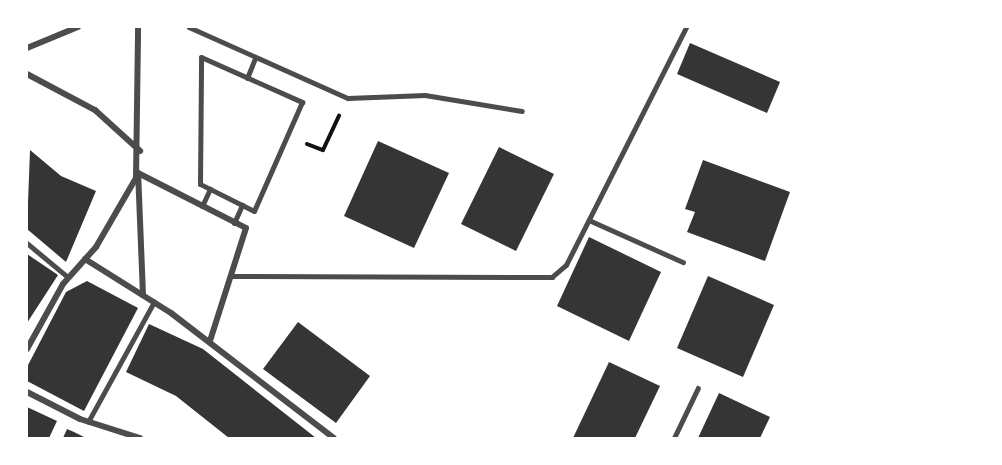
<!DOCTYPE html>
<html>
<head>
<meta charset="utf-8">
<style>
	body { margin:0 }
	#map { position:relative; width:1002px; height:465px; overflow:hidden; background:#fff; font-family:"Fira Sans Condensed",sans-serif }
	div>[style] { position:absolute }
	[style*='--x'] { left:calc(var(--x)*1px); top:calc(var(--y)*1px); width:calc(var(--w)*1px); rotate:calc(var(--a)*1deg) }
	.building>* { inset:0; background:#353535 }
	.path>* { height:4px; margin:-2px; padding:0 2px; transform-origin:2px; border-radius:2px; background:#111 }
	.service>* { height:4.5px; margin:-2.25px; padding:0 2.25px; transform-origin:2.25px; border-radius:2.25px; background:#4c4c4c }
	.pedestrian>* { height:5px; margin:-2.5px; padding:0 2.5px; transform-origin:2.5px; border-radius:2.5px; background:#4c4c4c }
	.minor>* { height:6px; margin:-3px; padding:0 3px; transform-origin:3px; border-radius:3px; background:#4c4c4c }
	span { translate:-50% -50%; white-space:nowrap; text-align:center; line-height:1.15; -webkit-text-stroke:6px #fff; paint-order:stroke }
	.frame { position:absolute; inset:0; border:28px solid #fff; pointer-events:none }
</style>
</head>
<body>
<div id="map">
	<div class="building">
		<i style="clip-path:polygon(690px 43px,780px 82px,767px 113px,677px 74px)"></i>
		<i style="clip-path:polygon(378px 141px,449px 173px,414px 248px,344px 216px)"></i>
		<i style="clip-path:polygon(499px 147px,554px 174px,516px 251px,461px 224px)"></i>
		<i style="clip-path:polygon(30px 150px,61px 176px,96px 191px,66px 262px,27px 229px)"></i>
		<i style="clip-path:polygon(703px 160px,790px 192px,765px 261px,687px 232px,695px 212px,685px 209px)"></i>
		<i style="clip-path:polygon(589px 237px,661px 272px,629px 341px,557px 306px)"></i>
		<i style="clip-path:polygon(27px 254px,58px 275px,27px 323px)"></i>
		<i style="clip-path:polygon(708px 276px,774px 305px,743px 377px,677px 348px)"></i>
		<i style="clip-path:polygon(87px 281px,138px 308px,84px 411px,27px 381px,27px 367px,66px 292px)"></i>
		<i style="clip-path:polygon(298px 322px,370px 376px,336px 423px,263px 369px)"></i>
		<i style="clip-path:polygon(149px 324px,203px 349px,316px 438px,229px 438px,176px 396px,126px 372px)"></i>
		<i style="clip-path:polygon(609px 362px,660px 386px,635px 438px,573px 438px)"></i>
		<i style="clip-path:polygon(719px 393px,770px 417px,760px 438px,698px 438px)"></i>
		<i style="clip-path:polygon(27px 407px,57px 421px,49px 438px,27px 438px)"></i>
		<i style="clip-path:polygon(67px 429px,74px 432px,86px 438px,63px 438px)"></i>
	</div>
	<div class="path">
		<i style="--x:307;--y:144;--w:17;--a:21"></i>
		<i style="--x:323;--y:150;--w:38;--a:-65"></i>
	</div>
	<div class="service">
		<i style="--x:189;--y:27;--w:174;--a:24.1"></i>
		<i style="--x:348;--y:98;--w:77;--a:-2.2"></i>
		<i style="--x:425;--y:95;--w:98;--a:9.4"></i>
		<i style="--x:589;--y:220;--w:103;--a:24.1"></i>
		<i style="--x:27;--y:243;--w:53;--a:39.7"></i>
		<i style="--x:231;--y:276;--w:321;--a:0.2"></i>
		<i style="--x:552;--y:277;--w:18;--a:-41"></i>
		<i style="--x:566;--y:265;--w:267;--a:-63.2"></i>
		<i style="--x:88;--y:422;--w:137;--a:-61.2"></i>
		<i style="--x:674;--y:438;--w:55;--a:-64.4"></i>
	</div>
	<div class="pedestrian">
		<i style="--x:201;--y:57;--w:111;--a:24"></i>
		<i style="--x:302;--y:102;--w:119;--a:113.8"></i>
		<i style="--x:254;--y:211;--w:60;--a:-153.4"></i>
		<i style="--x:200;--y:184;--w:127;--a:-89.5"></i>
		<i style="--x:247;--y:78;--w:22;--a:-68"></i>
		<i style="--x:202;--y:206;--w:19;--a:-65"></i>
		<i style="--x:234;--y:223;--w:20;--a:-66"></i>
	</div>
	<div class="minor">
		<i style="--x:27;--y:48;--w:55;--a:-22.4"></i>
		<i style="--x:27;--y:74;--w:77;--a:27.9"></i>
		<i style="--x:95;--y:110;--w:61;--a:42.3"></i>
		<i style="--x:85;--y:259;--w:102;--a:32.1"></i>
		<i style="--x:171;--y:313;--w:205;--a:37.5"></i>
		<i style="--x:143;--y:295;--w:122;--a:-92.3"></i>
		<i style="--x:138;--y:173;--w:121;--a:27"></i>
		<i style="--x:246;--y:228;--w:119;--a:107.7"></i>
		<i style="--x:27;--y:349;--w:74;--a:-61"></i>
		<i style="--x:63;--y:284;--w:50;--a:-48.3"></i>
		<i style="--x:96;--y:247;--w:80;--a:-59.9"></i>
		<i style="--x:136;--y:178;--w:151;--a:-89.2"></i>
		<i style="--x:27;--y:392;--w:59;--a:27"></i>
		<i style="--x:80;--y:419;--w:63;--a:17.6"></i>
	</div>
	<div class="frame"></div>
</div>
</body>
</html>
